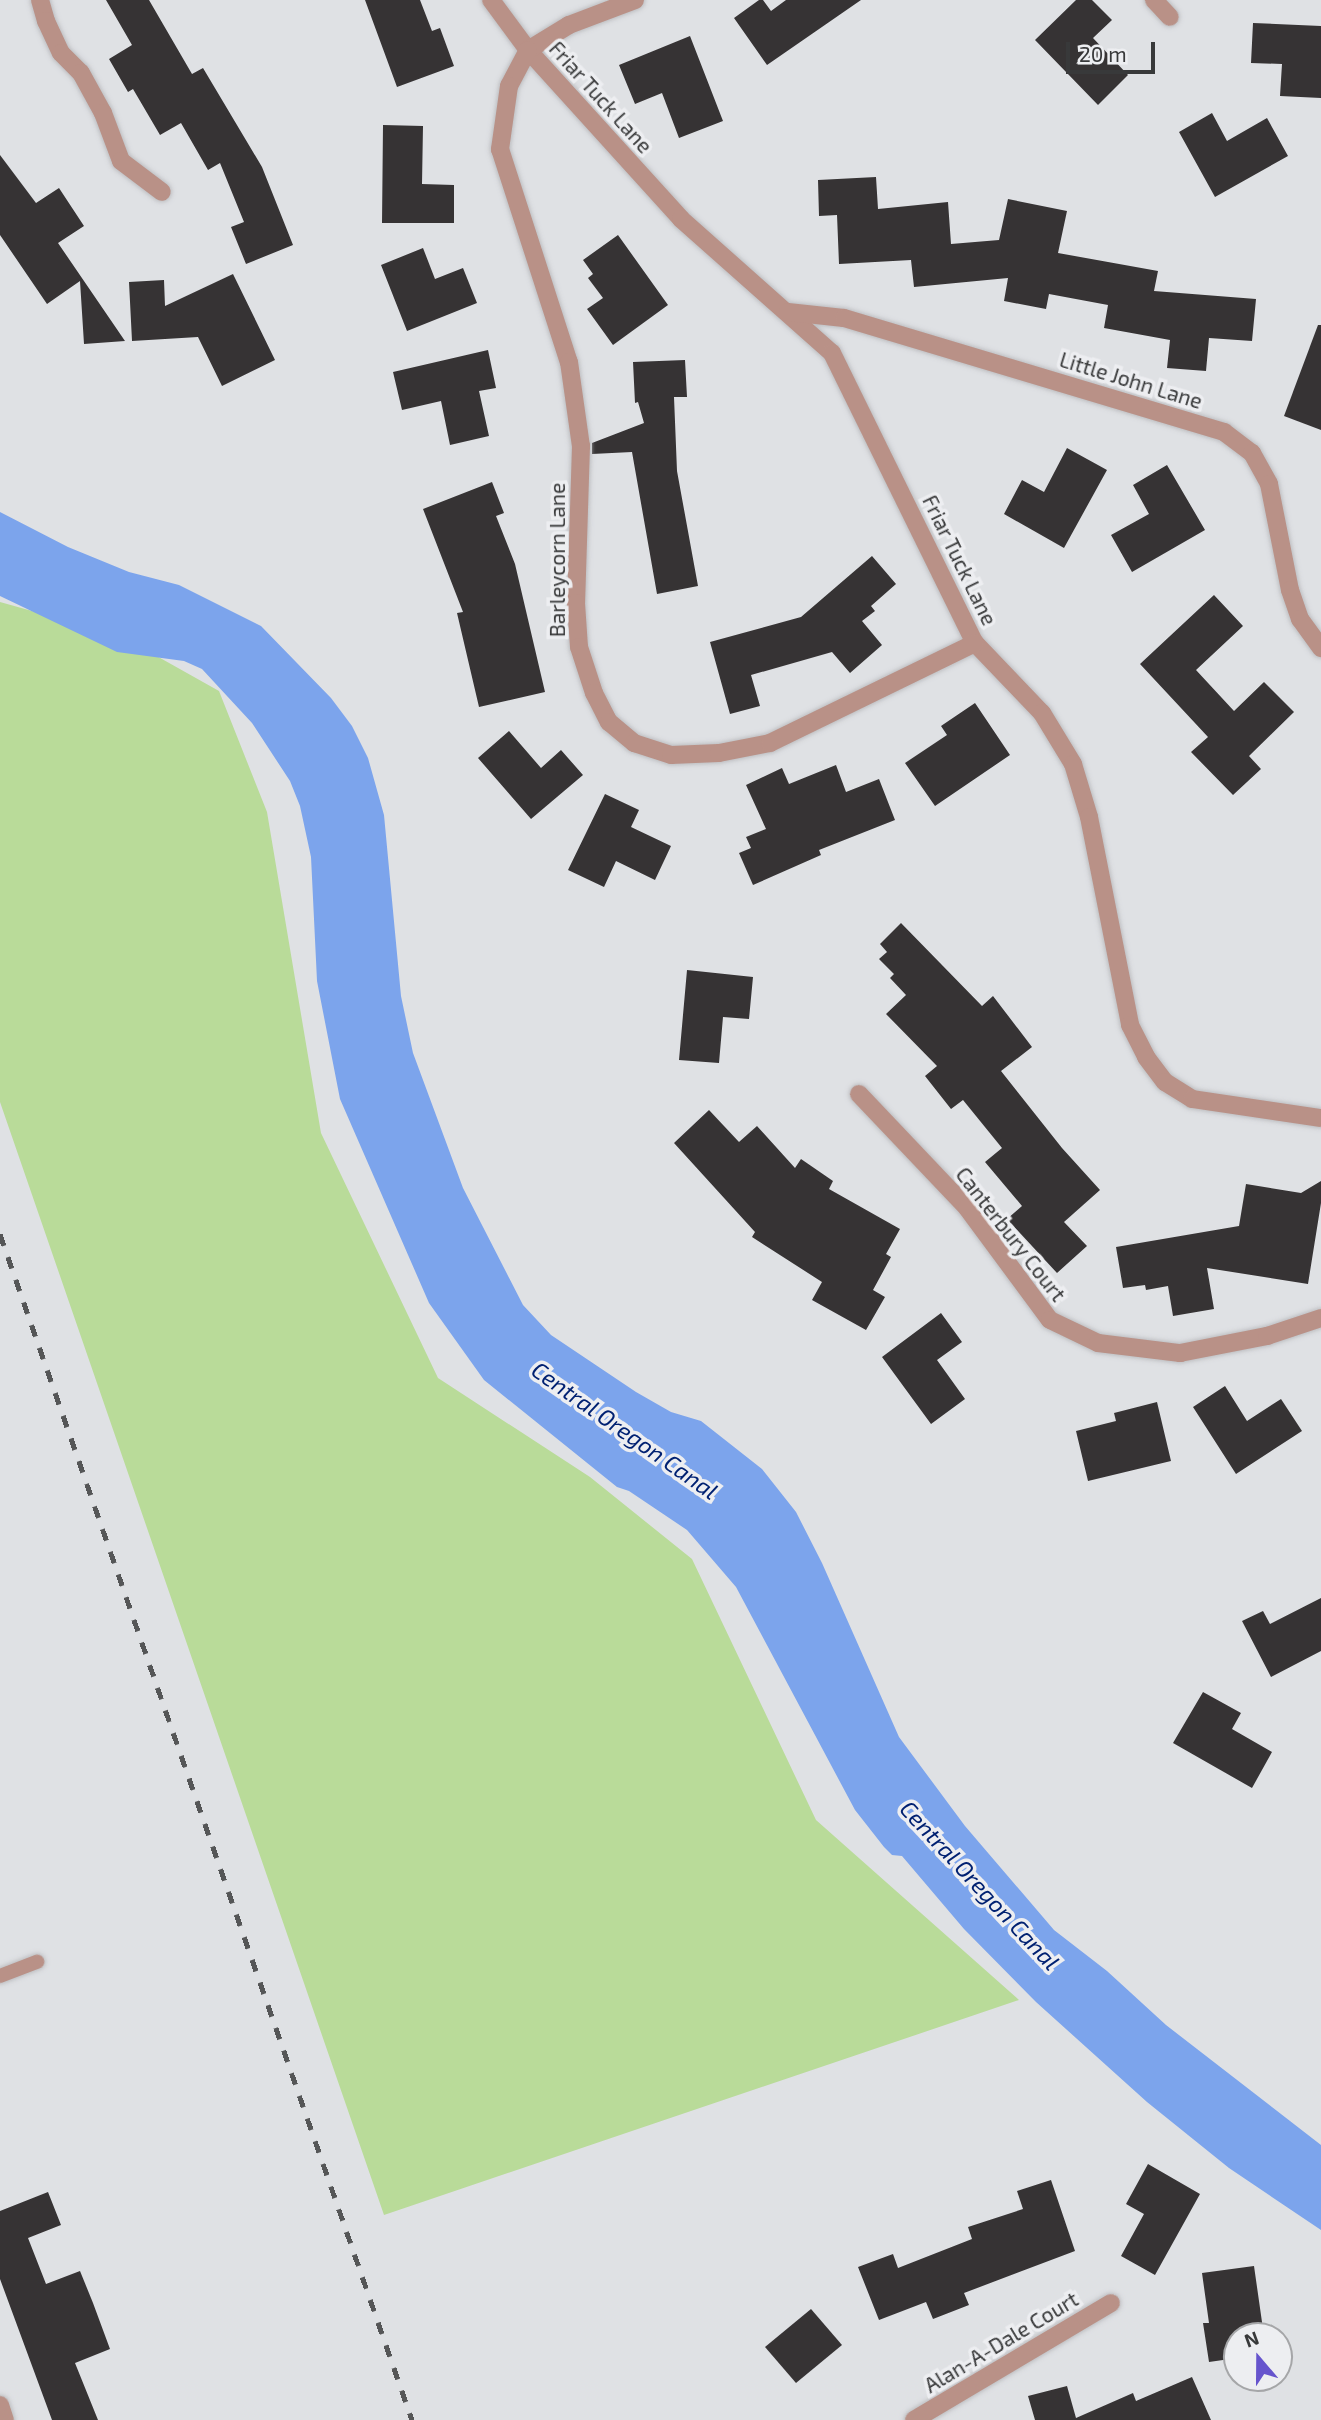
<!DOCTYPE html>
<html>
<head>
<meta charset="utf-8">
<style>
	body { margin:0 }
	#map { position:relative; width:1321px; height:2420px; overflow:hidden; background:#dfe1e4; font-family:"Exo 2",sans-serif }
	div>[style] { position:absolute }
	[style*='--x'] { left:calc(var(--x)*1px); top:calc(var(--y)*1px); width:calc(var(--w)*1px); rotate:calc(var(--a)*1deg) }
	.green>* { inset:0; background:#b9db99 }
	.water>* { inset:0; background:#7ca4ec }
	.building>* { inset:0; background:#363334 }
	.roads { filter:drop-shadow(0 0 2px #bebfc2) drop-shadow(0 0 2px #bebfc2) }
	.service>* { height:14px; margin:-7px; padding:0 7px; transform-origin:7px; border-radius:7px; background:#b99187 }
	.minor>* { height:18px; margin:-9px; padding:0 9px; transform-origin:9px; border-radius:9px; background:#b99187 }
	.rail>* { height:5px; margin-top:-2.5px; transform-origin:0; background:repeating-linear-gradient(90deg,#555657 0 12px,transparent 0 24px) }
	span { translate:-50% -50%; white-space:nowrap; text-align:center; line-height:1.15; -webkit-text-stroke:7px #edeef1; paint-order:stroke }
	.street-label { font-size:21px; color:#38393a }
	.water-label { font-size:23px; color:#002172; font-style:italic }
	.north { position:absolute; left:1223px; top:2322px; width:70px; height:70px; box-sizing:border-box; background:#edeef1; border:2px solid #a5a6a8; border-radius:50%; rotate:340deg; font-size:19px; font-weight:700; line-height:28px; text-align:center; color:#38393a }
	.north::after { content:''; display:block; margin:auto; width:24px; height:32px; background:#6654cd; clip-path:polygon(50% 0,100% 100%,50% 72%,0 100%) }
	.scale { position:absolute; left:1066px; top:42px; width:89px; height:32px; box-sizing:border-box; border:4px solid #38393a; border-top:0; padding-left:9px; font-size:21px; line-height:24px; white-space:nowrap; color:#38393a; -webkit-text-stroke:5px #edeef1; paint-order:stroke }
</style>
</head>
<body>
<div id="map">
	<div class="green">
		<i style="clip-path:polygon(0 602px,121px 636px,219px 691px,267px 812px,321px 1133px,438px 1378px,590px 1477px,692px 1559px,816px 1820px,1019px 2000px,384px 2215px,0 1102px)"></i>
	</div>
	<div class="water">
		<i style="clip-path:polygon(0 512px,68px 547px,129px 572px,179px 585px,261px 626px,331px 698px,352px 726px,368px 758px,384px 815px,401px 996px,413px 1053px,463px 1188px,523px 1305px,551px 1335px,636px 1392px,671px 1412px,701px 1421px,762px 1469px,796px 1512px,822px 1563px,899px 1737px,965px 1826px,1054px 1930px,1107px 1971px,1166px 2025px,1321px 2145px,1321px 2230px,1229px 2168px,1147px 2102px,1036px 2002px,964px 1929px,902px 1856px,892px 1855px,884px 1847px,855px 1810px,736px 1587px,687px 1530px,629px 1491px,617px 1487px,484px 1380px,429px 1303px,340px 1099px,317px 981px,311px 857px,300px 806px,290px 781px,252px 723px,202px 669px,184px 661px,117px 652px,0 596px)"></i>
	</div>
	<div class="building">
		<i style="clip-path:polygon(106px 0,149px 0,192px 74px,203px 68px,262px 167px,293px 245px,246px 264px,231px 227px,244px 222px,220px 163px,208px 170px,181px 123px,160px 135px,133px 89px,128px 92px,109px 59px,132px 45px)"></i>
		<i style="clip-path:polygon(365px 0,420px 0,432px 31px,440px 28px,454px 66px,397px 87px)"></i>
		<i style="clip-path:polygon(759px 0,763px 0,771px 11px,786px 0,861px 0,767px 65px,734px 18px)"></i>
		<i style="clip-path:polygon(1076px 0,1092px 0,1112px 20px,1093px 38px,1128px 75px,1098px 105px,1035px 40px)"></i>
		<i style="clip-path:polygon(1253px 23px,1321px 26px,1321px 98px,1280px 96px,1282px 64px,1251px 63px)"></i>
		<i style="clip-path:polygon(690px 36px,723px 121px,679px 138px,662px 93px,635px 104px,619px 65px)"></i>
		<i style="clip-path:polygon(1212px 113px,1227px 141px,1267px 118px,1288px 156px,1215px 197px,1179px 132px)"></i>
		<i style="clip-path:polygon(383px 125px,423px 126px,422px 184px,454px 185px,454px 223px,382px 223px)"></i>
		<i style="clip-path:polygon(0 155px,36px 203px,59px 188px,84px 226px,58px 243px,125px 341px,84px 344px,80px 281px,47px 304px,0 235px)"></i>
		<i style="clip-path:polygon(876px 177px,878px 209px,948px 202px,951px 244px,999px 240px,1008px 199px,1067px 211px,1058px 253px,1158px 271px,1154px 291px,1256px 299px,1252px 341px,1209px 338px,1206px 371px,1167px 368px,1170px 340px,1104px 328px,1108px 305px,1049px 294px,1046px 309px,1004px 301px,1008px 278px,914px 287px,911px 260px,839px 264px,837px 215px,819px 216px,818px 180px)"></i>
		<i style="clip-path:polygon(618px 235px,668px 305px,613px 345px,587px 309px,603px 298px,588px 278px,593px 274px,583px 260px)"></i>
		<i style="clip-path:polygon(423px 248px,435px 279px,463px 268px,477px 303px,407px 331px,381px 265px)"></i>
		<i style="clip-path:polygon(233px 274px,275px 360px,222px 386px,198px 337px,132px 341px,129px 282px,164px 280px,165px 306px)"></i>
		<i style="clip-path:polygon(1318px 325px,1321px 325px,1321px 430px,1284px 416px)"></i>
		<i style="clip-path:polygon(488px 350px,496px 388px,479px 391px,489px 436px,450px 445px,441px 401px,402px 410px,393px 372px)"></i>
		<i style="clip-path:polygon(685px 360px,687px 397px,674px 397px,677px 471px,698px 586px,657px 594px,632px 452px,592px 454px,592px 443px,644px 423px,638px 402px,635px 403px,633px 362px)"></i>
		<i style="clip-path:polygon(1067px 448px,1107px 470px,1064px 548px,1004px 514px,1022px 480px,1044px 492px)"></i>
		<i style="clip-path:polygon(1167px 465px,1205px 530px,1132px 572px,1111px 535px,1149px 514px,1133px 485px)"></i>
		<i style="clip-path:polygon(492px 482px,504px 513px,496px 516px,515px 564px,545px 692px,479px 707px,457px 613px,463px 612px,423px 509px)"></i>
		<i style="clip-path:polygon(872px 556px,896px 584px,871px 606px,875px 611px,862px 621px,882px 645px,850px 673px,832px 652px,751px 675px,760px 706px,730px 714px,710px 642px,801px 617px)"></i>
		<i style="clip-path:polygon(1214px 595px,1243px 626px,1196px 670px,1234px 711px,1264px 682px,1294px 712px,1249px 756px,1261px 769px,1233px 795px,1191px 752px,1208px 737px,1140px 664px)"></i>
		<i style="clip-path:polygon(975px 703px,1010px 755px,935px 806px,905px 763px,947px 735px,941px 726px)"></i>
		<i style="clip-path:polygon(509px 731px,541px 768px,561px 750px,583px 775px,531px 819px,478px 758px)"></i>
		<i style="clip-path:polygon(836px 765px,846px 792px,879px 779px,895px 820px,819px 850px,821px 855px,753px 885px,739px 853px,751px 848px,746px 837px,766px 829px,746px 785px,782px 768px,789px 784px)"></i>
		<i style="clip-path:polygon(605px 794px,639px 810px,631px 827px,671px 846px,655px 880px,616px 861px,604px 887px,568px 870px)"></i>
		<i style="clip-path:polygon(901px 923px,982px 1006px,993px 996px,1032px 1047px,1001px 1071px,1062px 1148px,1100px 1190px,1064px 1222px,1087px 1246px,1057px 1273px,1007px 1219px,1022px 1206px,985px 1162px,1002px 1148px,963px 1100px,951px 1109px,925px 1076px,937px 1066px,886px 1014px,906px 995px,890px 978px,894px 974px,879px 959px,887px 952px,880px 944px)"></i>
		<i style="clip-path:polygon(687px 970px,753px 977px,749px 1019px,723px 1017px,719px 1063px,679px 1060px)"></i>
		<i style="clip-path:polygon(709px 1110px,739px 1142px,757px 1126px,795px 1168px,801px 1159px,833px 1181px,829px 1189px,900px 1229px,886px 1254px,891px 1257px,873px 1290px,885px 1297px,866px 1330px,812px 1300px,822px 1282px,752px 1237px,755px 1232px,674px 1143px)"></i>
		<i style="clip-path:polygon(1321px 1181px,1321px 1203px,1308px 1284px,1207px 1268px,1214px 1309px,1173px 1316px,1168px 1286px,1146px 1290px,1145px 1285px,1123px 1288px,1116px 1247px,1239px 1226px,1246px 1184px,1301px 1193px)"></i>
		<i style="clip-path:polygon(941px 1313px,962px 1342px,937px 1360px,965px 1399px,931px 1424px,882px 1357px)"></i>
		<i style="clip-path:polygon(1225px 1386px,1247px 1421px,1281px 1399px,1302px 1431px,1236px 1474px,1193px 1407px)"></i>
		<i style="clip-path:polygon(1157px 1402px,1171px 1461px,1088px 1481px,1076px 1431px,1116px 1421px,1114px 1413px)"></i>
		<i style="clip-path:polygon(1321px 1598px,1321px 1651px,1271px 1677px,1242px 1621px,1263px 1611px,1270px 1624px)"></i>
		<i style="clip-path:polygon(1203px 1692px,1241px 1713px,1232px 1729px,1272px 1752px,1252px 1788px,1173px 1743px)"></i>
		<i style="clip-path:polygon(1148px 2164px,1200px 2194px,1155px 2275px,1121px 2256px,1144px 2214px,1126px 2204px)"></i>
		<i style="clip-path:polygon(1051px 2180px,1075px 2251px,964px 2293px,969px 2305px,933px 2319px,926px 2302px,879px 2320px,858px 2267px,893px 2254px,898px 2268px,972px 2239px,968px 2227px,1023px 2209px,1017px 2191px)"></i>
		<i style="clip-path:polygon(48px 2192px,61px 2225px,28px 2238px,46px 2284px,80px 2271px,93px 2303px,110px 2349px,75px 2363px,98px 2420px,52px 2420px,0 2279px,0 2211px)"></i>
		<i style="clip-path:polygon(1254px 2266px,1264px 2336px,1237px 2336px,1237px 2358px,1209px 2362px,1203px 2323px,1209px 2323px,1202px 2273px)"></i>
		<i style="clip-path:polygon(811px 2309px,842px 2345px,796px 2383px,765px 2347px)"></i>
		<i style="clip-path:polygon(1192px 2377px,1211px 2420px,1035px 2420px,1028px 2396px,1067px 2386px,1076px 2418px,1133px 2393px,1136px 2401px)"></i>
	</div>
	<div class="roads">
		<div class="service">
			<i style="--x:0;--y:1976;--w:40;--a:-21"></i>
		</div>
		<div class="minor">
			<i style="--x:40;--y:0;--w:22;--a:74"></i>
			<i style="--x:46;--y:21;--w:35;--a:65"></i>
			<i style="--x:61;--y:53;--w:28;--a:45"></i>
			<i style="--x:81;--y:73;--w:46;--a:61.2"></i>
			<i style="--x:103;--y:113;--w:51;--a:69.4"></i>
			<i style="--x:121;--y:161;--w:51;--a:37.1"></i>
			<i style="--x:491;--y:0;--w:62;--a:53.5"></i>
			<i style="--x:528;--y:50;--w:228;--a:47.8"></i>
			<i style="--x:681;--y:219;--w:202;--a:41.6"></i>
			<i style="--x:832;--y:353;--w:323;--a:63.8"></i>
			<i style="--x:975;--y:643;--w:97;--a:46.3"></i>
			<i style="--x:1042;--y:713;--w:60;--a:58.7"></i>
			<i style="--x:1073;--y:764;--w:55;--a:73.2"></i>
			<i style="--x:1089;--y:817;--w:212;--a:78.8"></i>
			<i style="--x:1130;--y:1025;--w:36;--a:63"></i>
			<i style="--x:1146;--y:1057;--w:31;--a:53"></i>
			<i style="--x:1165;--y:1082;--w:32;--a:32"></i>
			<i style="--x:1192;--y:1099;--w:130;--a:8.4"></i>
			<i style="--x:635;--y:0;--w:71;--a:159.3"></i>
			<i style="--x:569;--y:25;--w:48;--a:148.6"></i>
			<i style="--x:528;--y:50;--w:41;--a:117.8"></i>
			<i style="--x:509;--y:86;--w:64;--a:98.1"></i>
			<i style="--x:500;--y:149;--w:224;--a:72.1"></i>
			<i style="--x:569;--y:362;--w:85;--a:81.9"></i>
			<i style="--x:581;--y:446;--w:157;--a:91.8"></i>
			<i style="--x:576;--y:603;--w:44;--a:86.1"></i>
			<i style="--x:579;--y:647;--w:48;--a:71.9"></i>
			<i style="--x:594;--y:693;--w:33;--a:63"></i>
			<i style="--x:609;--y:722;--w:33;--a:40"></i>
			<i style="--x:634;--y:743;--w:39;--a:18"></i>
			<i style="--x:671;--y:755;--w:48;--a:-2.4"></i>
			<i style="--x:719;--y:753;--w:52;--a:-11.1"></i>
			<i style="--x:770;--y:743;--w:228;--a:-26"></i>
			<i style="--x:1154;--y:0;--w:23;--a:47"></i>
			<i style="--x:788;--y:312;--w:56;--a:6.1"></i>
			<i style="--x:844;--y:318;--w:397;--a:16.7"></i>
			<i style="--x:1224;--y:432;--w:35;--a:37"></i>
			<i style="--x:1252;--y:453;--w:35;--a:61"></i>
			<i style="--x:1269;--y:484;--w:108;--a:78.8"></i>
			<i style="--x:1290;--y:590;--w:31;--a:71"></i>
			<i style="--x:1300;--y:619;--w:36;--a:54"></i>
			<i style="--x:859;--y:1094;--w:157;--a:46.5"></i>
			<i style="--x:967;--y:1208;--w:139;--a:53.5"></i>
			<i style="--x:1050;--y:1320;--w:53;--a:25.6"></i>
			<i style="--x:1098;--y:1343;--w:83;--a:7"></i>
			<i style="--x:1180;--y:1353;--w:89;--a:-11.1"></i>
			<i style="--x:1267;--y:1336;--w:57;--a:-18.4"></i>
			<i style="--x:0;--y:2405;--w:16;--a:72"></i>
			<i style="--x:914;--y:2420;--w:229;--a:-30.7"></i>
		</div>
	</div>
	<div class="rail">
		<i style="--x:0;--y:1234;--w:1256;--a:70.84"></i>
	</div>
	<div class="street-label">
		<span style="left:601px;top:97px;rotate:48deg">Friar Tuck Lane</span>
		<span style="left:1131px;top:380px;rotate:17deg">Little John Lane</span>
		<span style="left:557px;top:560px;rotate:-90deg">Barleycorn Lane</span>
		<span style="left:960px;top:560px;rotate:64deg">Friar Tuck Lane</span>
		<span style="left:1011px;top:1234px;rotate:52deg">Canterbury Court</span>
		<span style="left:1001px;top:2342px;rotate:-31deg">Alan-A-Dale Court</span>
	</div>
	<div class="water-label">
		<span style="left:625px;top:1430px;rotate:35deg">Central Oregon Canal</span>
		<span style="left:980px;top:1885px;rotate:47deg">Central Oregon Canal</span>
	</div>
	<div class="north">N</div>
	<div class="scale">20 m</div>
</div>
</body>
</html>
